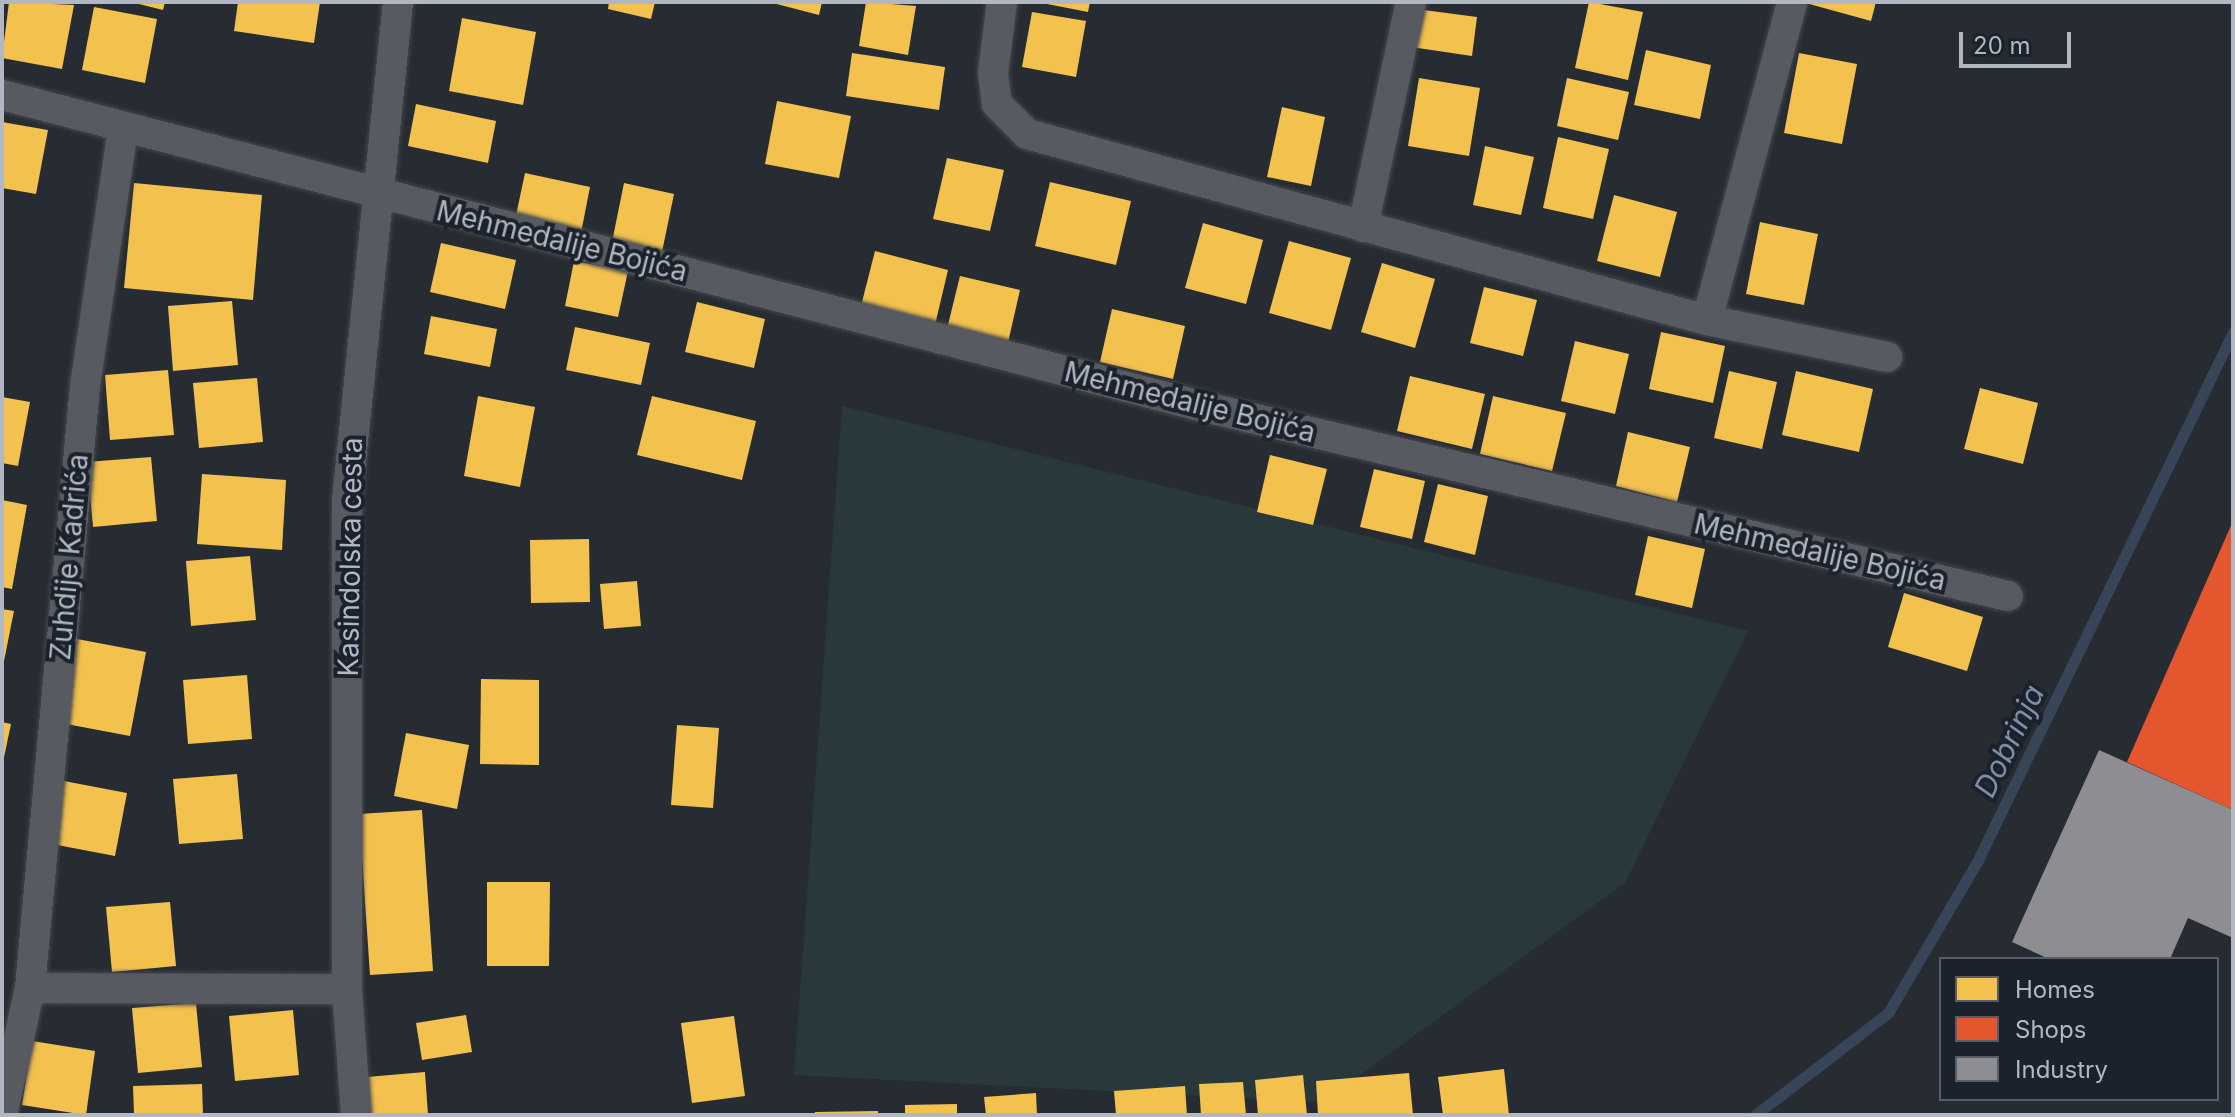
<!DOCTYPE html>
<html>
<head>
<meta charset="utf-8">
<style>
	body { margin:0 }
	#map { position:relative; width:2235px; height:1117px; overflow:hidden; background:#272c32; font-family:Inter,sans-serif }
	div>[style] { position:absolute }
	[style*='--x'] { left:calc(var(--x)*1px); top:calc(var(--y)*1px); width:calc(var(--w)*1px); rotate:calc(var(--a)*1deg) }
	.green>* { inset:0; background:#29383a }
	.homes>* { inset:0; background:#f2c14e }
	.shops>* { inset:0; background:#e4572e }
	.industry>* { inset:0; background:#8d8d92 }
	.stream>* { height:11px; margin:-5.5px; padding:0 5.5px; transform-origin:5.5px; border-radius:5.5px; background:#384559 }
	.roads { filter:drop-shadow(0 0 2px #44484d) drop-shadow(0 0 2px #44484d) }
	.street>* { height:30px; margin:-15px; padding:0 15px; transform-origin:15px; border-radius:15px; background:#575a60 }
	span { translate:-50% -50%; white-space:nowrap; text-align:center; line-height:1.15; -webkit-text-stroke:8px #1c222b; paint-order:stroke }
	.street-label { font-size:28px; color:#b1b7c3 }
	.water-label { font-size:30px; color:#7c8ea8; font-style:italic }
	.frame { position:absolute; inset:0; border:4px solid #b1b7c3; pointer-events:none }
	.legend { position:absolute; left:1939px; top:957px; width:280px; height:144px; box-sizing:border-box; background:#1c222b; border:2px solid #585e68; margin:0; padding:10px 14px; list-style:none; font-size:24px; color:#b1b7c3 }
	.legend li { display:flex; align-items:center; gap:16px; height:40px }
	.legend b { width:40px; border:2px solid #585e68 }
	.scale { position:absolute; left:1959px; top:32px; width:112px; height:36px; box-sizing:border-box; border:4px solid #b1b7c3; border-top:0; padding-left:10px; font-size:24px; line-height:28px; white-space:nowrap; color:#b1b7c3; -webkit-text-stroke:6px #1c222b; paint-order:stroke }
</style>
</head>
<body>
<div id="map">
	<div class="green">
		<i style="clip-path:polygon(842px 406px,1748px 631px,1625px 883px,1323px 1102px,794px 1075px)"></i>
	</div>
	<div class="homes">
		<i style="clip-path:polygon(9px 2px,74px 5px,62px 69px,2px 58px)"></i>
		<i style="clip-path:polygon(131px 2px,165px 2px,163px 10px)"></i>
		<i style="clip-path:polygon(238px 2px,320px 2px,314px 43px,234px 31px)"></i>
		<i style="clip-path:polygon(609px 2px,655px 2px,651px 19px,608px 9px)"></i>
		<i style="clip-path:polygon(769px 2px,822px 2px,819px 15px)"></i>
		<i style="clip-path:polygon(866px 2px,916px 6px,908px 55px,859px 46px)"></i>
		<i style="clip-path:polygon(1037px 2px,1090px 2px,1088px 12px)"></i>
		<i style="clip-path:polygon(1589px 2px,1643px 12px,1628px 80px,1575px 68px)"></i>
		<i style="clip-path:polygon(1802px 2px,1876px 2px,1871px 21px)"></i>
		<i style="clip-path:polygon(94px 7px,157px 19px,145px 83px,82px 70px)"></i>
		<i style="clip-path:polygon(1416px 9px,1477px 17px,1472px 56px,1411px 47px)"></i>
		<i style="clip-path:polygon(1032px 12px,1086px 21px,1076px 77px,1022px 67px)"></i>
		<i style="clip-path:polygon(462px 18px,536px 32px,523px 105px,449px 91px)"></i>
		<i style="clip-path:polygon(1646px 50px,1711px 65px,1700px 119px,1634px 105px)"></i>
		<i style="clip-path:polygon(852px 53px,945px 67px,939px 110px,846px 96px)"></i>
		<i style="clip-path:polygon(1799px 53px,1857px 64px,1842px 144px,1784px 133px)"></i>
		<i style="clip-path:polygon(1419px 78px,1480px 88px,1469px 156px,1408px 146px)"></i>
		<i style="clip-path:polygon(1567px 78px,1629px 92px,1618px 140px,1557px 126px)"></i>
		<i style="clip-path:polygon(777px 101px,851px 116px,839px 178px,765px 164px)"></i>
		<i style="clip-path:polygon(416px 104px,496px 121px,488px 163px,408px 146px)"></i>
		<i style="clip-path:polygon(1282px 107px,1325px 117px,1311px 186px,1267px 177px)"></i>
		<i style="clip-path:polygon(2px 122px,48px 130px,36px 194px,2px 188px)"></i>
		<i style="clip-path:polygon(1558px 137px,1609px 149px,1593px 219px,1543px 208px)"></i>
		<i style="clip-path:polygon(1485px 146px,1534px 157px,1521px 215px,1473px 205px)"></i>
		<i style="clip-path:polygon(947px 158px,1004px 170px,990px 231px,933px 219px)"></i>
		<i style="clip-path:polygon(525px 173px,590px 187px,581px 233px,515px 220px)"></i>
		<i style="clip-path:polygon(1050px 182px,1131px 201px,1116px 265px,1035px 246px)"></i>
		<i style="clip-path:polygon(134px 183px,262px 195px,253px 300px,124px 288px)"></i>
		<i style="clip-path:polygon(624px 183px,674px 194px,662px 252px,612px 242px)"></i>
		<i style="clip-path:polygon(1614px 195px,1677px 212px,1660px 277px,1597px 261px)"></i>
		<i style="clip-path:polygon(1760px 222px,1818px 234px,1804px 305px,1746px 294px)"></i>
		<i style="clip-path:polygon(1203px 223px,1263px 240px,1246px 304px,1185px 288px)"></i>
		<i style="clip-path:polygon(1289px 241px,1351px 258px,1331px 330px,1269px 313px)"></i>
		<i style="clip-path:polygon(441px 243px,516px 260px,505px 309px,430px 292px)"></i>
		<i style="clip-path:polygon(875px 251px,948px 270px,935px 325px,861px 306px)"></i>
		<i style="clip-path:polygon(574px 261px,628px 271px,618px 317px,565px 306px)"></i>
		<i style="clip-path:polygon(1382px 263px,1435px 279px,1415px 348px,1361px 332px)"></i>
		<i style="clip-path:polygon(960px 276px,1020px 290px,1007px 347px,946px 333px)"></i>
		<i style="clip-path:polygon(1484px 287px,1537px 300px,1523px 356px,1470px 343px)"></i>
		<i style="clip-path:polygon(232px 301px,238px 365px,173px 371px,168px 306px)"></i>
		<i style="clip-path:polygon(697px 302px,765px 319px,754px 368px,685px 352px)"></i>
		<i style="clip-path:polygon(1112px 309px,1185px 326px,1173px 379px,1100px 362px)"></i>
		<i style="clip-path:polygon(431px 316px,497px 329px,490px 367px,424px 354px)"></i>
		<i style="clip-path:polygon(575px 327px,650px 343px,641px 385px,566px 370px)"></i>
		<i style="clip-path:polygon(1661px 332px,1725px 346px,1713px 403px,1649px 389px)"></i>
		<i style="clip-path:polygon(1575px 341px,1629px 354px,1615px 414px,1561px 401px)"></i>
		<i style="clip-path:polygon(168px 370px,174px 435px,110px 440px,105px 375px)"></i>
		<i style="clip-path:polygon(1729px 371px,1777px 382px,1762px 449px,1714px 438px)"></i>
		<i style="clip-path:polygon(1796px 371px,1873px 389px,1859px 452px,1782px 435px)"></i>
		<i style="clip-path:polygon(1410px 376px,1485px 394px,1472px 449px,1397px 431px)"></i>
		<i style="clip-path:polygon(257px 378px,263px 442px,199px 448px,193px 383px)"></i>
		<i style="clip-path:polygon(1980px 388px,2038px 403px,2023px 464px,1964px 449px)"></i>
		<i style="clip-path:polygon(478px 396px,535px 407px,520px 487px,464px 476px)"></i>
		<i style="clip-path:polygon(652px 396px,756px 421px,742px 480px,637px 455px)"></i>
		<i style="clip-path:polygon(1493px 396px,1566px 413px,1552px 471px,1480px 454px)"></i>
		<i style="clip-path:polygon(2px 397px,30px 402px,18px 466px,2px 463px)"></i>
		<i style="clip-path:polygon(1628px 432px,1690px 447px,1677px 502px,1616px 486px)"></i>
		<i style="clip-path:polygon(1270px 455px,1327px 469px,1313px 525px,1257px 512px)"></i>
		<i style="clip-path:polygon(151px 457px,157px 521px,93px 527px,87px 462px)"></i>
		<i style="clip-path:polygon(1374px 469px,1425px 481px,1412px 539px,1360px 527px)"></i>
		<i style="clip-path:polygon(202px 474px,286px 480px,282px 550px,197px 544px)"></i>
		<i style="clip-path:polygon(1438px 484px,1488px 496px,1475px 555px,1424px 542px)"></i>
		<i style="clip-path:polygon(2px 500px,27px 505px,12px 589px,2px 587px)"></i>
		<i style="clip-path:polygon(1648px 536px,1705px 549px,1692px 608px,1635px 595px)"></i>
		<i style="clip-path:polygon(589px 539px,590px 602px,531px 603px,530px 540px)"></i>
		<i style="clip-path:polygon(250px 556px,256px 620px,191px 626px,186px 561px)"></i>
		<i style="clip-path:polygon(637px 581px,641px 626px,604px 629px,600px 584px)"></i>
		<i style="clip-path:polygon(1904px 593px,1983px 617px,1967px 671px,1888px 647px)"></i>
		<i style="clip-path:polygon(2px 609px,14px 611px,3px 666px,2px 666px)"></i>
		<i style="clip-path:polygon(77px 639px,146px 652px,130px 736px,61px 723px)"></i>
		<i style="clip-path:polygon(247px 675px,252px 739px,188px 744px,183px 680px)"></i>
		<i style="clip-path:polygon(481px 679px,539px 680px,539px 765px,480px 764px)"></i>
		<i style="clip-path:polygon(2px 722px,11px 724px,3px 762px,2px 761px)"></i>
		<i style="clip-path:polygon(677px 725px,719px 728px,713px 808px,671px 805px)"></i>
		<i style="clip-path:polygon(406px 733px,469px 745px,457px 809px,394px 796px)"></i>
		<i style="clip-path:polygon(237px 774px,243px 839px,179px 844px,173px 779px)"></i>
		<i style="clip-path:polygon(64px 781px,127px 793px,115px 856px,52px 844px)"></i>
		<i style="clip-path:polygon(422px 810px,433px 971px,370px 975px,359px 814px)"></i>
		<i style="clip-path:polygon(487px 882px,550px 882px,549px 966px,487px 966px)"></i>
		<i style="clip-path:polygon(170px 902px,176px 966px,112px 972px,106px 907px)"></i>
		<i style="clip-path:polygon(196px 1003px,202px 1067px,138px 1073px,132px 1008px)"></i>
		<i style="clip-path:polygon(293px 1010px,299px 1075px,235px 1081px,229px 1016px)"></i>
		<i style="clip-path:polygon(466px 1015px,472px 1052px,422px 1060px,416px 1023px)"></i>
		<i style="clip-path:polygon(734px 1016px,745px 1096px,692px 1103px,681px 1023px)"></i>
		<i style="clip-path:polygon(32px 1041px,95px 1051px,86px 1115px,22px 1105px)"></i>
		<i style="clip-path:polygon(1504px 1069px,1509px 1115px,1443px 1115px,1438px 1077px)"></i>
		<i style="clip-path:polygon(425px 1072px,428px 1115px,370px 1115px,367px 1077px)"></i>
		<i style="clip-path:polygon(1409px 1073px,1413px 1115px,1318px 1115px,1316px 1081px)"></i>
		<i style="clip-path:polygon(1303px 1075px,1307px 1115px,1258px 1115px,1255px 1080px)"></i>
		<i style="clip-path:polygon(1243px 1082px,1246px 1115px,1201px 1115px,1199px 1084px)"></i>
		<i style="clip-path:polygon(202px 1084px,203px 1115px,134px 1115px,133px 1086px)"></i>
		<i style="clip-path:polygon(1185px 1086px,1187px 1115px,1116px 1115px,1114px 1091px)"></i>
		<i style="clip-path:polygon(1036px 1093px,1037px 1115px,986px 1115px,984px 1097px)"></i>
		<i style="clip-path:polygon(957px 1104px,957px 1115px,905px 1115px,905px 1105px)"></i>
		<i style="clip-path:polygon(878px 1111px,878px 1115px,815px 1115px,815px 1112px)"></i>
	</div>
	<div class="shops">
		<i style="clip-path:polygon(2233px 521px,2233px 810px,2127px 762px)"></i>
	</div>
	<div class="industry">
		<i style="clip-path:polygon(2099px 750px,2233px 810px,2233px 938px,2188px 918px,2170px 959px,2049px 959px,2012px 942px)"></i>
	</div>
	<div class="stream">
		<i style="--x:1755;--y:1115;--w:168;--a:-37.5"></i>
		<i style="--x:1888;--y:1013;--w:178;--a:-59.5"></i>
		<i style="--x:1978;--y:860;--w:586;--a:-64.22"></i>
	</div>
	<div class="roads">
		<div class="street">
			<i style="--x:1002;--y:2;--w:72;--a:97.2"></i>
			<i style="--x:993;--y:73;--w:31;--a:83"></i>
			<i style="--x:997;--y:104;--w:42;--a:45"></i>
			<i style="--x:1027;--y:134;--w:705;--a:15.3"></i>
			<i style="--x:1707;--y:320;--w:184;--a:11.6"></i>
			<i style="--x:2;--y:95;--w:1234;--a:14.55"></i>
			<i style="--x:1196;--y:405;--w:834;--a:13.24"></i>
			<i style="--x:1363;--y:227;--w:230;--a:-78"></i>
			<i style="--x:1707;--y:320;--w:329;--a:-75"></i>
			<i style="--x:30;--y:988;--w:317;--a:0.2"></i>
			<i style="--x:2;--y:1115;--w:130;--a:-77.6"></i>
			<i style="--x:30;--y:988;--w:605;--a:-84.78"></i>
			<i style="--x:85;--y:386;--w:261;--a:-81.6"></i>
			<i style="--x:356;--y:1115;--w:126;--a:-94.1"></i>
			<i style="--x:347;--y:989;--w:489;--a:-90"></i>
			<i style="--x:347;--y:500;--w:501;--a:-84.15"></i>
		</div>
	</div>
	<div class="street-label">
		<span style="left:562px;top:241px;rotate:14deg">Mehmedalije Bojića</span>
		<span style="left:1190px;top:402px;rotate:14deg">Mehmedalije Bojića</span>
		<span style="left:1820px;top:552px;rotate:13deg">Mehmedalije Bojića</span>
		<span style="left:69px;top:557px;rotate:-85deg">Zuhdije Kadrića</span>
		<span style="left:350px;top:557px;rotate:-89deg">Kasindolska cesta</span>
	</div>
	<div class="water-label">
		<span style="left:2009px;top:741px;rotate:-64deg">Dobrinja</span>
	</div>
	<div class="frame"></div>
	<ul class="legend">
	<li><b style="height:22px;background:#f2c14e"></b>Homes</li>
	<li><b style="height:22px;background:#e4572e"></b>Shops</li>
	<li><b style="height:22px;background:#8d8d92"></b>Industry</li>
	</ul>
	<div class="scale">20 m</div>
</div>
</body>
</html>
